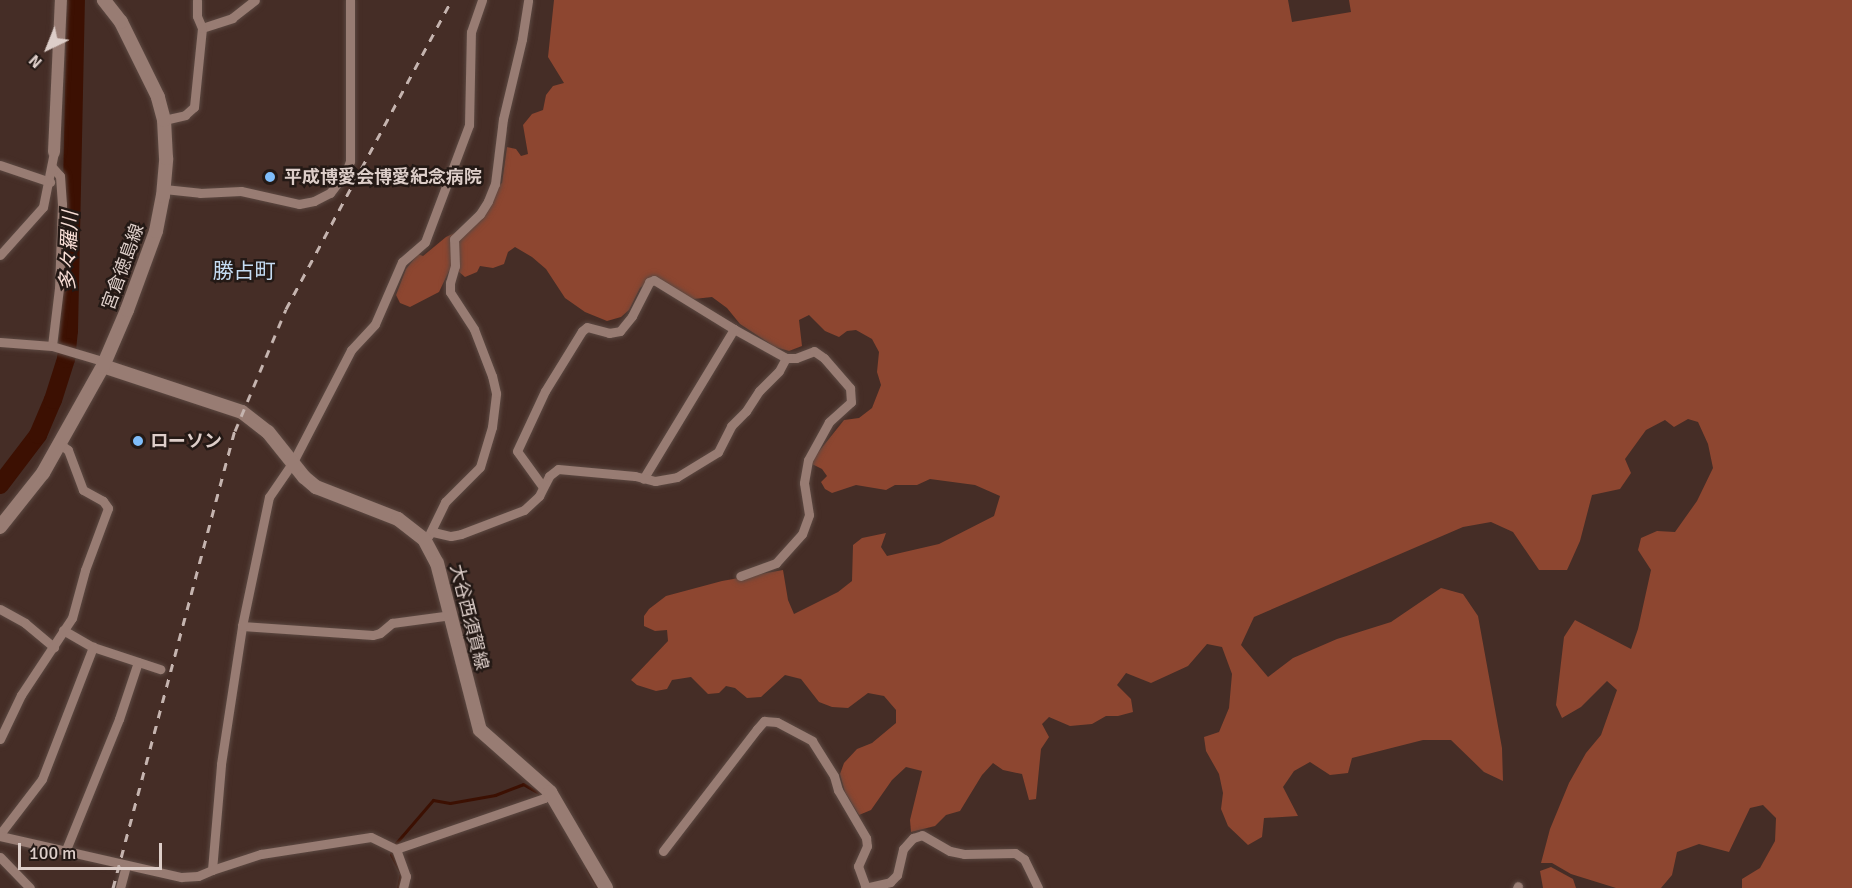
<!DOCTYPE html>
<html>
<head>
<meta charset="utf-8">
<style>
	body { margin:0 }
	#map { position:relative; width:1852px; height:888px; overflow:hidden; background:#452d26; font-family:Signika,"Noto Sans JP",sans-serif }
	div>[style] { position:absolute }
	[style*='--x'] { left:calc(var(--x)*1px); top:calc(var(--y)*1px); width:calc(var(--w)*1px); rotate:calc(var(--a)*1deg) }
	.green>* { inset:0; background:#8d4630 }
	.stream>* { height:3px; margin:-1.5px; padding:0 1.5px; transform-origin:1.5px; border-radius:1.5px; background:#3c1002 }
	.river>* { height:18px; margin:-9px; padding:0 9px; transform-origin:9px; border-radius:9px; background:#3c1002 }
	.roads { filter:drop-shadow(0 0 2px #5c4942) drop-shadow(0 0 2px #5c4942) }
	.minor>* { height:9px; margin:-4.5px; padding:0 4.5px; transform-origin:4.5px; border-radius:4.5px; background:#987c73 }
	.tertiary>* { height:12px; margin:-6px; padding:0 6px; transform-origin:6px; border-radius:6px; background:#987c73 }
	.secondary>* { height:14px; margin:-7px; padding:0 7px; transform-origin:7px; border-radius:7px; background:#987c73 }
	.rail>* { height:3px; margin-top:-1.5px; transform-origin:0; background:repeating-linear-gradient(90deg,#c5b4af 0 8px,transparent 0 16px) }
	.dots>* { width:16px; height:16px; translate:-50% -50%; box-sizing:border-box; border:3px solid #241915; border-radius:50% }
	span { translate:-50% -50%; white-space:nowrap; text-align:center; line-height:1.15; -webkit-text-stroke:5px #241915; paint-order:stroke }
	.poi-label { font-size:18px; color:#ddcec9; font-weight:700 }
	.left { translate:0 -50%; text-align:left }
	.street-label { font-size:18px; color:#ddcec9 }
	.water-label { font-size:20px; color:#f8ded6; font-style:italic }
	.quarter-label { font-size:21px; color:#c5dcf3 }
	.north { position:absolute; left:18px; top:18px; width:60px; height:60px; -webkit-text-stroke:4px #241915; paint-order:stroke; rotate:223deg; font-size:16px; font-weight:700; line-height:24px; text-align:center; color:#ddcec9 }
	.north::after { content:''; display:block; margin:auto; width:21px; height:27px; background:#ddcec9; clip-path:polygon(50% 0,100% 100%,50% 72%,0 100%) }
	.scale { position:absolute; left:18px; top:843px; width:144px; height:27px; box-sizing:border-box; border:3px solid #ddcec9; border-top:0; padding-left:8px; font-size:18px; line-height:21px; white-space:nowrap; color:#ddcec9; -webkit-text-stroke:4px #241915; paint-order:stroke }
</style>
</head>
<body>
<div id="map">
	<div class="green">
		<i style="clip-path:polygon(554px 0,1288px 0,1292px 22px,1351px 12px,1349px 0,1852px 0,1852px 888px,1742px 888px,1742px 879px,1760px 868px,1775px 841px,1776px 818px,1763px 805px,1750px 808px,1729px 852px,1699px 844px,1677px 852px,1672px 875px,1661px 888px,1616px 888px,1571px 874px,1552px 863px,1541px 863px,1550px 829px,1569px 783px,1586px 753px,1601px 735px,1617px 690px,1607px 681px,1581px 707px,1562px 718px,1556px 705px,1564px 637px,1575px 620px,1631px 649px,1638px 629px,1651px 570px,1638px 550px,1641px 538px,1657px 531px,1675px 532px,1697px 501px,1713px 468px,1708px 444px,1698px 422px,1688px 419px,1674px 427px,1665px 420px,1646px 430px,1625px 459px,1631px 473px,1620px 489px,1592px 495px,1580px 541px,1567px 570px,1539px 570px,1513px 532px,1491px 522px,1463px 527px,1254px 617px,1241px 645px,1268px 677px,1293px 658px,1337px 639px,1391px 622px,1441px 588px,1463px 594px,1478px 616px,1502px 748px,1503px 781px,1484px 772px,1451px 740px,1423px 740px,1352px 758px,1348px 773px,1330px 775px,1310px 762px,1294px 771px,1283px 787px,1298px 816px,1264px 818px,1262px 837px,1248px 845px,1228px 826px,1221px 809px,1223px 793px,1219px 774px,1206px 751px,1204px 737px,1219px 732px,1229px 708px,1232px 674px,1222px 647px,1207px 644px,1188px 666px,1151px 683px,1126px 673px,1117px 685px,1131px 699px,1133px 712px,1118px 716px,1106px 716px,1092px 724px,1070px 726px,1049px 717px,1042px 724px,1049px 737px,1041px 749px,1036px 799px,1029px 800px,1022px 774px,1003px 770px,993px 763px,982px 775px,960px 811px,946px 815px,935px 826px,911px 832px,910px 820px,922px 771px,906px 767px,892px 780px,871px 810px,859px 815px,845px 792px,840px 774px,844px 763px,857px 749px,872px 743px,896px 723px,896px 710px,884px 696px,868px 693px,848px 708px,832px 707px,819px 702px,801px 679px,785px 675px,761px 697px,747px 698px,735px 688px,726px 686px,719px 693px,708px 694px,691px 677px,672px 680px,667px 689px,656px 691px,637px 685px,631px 680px,668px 641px,667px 630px,655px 631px,644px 626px,644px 616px,649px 609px,666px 596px,722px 581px,783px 570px,788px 600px,794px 614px,838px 592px,852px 581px,853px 545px,862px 538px,886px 533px,881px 547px,887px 556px,939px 544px,994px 516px,1000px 496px,975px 485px,930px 479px,917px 485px,895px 485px,886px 490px,856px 485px,832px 493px,825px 489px,821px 482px,827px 476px,822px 469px,812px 464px,816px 455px,844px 420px,859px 418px,872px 408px,881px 385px,877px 372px,879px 352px,872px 339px,856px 330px,847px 331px,839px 337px,825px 331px,809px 315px,799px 320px,802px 346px,789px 351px,775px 347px,740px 324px,727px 308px,712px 297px,694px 299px,650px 280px,640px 288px,629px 310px,621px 317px,607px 321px,585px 312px,565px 298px,546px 269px,532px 257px,515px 247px,508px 252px,504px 264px,493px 268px,480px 266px,477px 272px,465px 277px,458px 271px,449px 271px,439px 292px,410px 307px,400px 303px,396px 295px,406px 269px,418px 254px,423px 256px,446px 237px,480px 221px,491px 204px,494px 189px,502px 183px,507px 147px,516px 149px,521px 156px,528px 154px,523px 125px,532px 114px,543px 110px,546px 95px,553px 86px,564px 83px,548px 57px)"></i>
		<i style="clip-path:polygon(1551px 867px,1573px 879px,1576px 888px,1543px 888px,1540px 871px)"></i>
	</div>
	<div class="stream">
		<i style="--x:587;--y:869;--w:22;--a:60"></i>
		<i style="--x:398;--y:888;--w:15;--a:-79"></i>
		<i style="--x:401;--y:873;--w:21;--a:-118"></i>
		<i style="--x:391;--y:854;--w:12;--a:-66"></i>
		<i style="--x:396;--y:843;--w:57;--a:-49.3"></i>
		<i style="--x:433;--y:800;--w:17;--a:10"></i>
		<i style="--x:450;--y:803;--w:46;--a:-10.1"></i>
		<i style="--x:495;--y:795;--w:30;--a:-21"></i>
		<i style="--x:523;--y:784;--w:24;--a:30"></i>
	</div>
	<div class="river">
		<i style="--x:0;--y:485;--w:63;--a:-52.8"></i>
		<i style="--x:38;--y:435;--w:38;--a:-67"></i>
		<i style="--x:53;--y:400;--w:43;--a:-72.4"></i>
		<i style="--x:66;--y:359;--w:29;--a:-84"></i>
		<i style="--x:69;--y:330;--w:330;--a:-88.8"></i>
	</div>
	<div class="roads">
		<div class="minor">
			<i style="--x:202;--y:28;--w:32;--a:-18"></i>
			<i style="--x:232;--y:18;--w:29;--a:-38"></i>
			<i style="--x:164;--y:120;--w:22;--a:-13"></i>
			<i style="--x:185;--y:115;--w:12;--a:-42"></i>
			<i style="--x:194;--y:107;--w:79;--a:-84.2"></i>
			<i style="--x:202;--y:28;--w:13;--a:-113"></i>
			<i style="--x:197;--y:16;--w:16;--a:-90"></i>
			<i style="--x:0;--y:165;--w:53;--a:18.8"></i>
			<i style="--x:52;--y:167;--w:12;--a:48"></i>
			<i style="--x:60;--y:176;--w:28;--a:86"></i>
			<i style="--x:62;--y:204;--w:84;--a:92"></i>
			<i style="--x:59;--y:288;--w:58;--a:96.9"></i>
			<i style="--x:164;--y:189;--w:36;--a:6"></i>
			<i style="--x:200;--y:193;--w:41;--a:-2.8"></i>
			<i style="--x:241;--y:191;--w:59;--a:12.6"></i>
			<i style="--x:299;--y:204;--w:15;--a:-11"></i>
			<i style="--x:314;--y:201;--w:18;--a:-27"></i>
			<i style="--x:330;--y:193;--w:26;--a:-53"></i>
			<i style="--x:346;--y:172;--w:12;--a:-70"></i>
			<i style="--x:350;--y:161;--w:161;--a:-90"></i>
			<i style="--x:0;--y:255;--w:64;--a:-48.1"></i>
			<i style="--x:43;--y:207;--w:56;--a:-78.7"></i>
			<i style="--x:734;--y:329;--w:60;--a:29.1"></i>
			<i style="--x:0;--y:342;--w:52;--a:4.4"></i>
			<i style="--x:52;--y:346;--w:49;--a:16.6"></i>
			<i style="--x:99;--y:360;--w:7;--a:56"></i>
			<i style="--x:543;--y:487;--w:44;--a:-125.8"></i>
			<i style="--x:517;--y:451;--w:66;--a:-65"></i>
			<i style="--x:545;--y:391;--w:70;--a:-58.3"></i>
			<i style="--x:582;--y:331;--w:6;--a:-39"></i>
			<i style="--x:587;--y:327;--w:23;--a:15"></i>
			<i style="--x:609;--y:333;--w:11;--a:-10"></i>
			<i style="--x:620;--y:331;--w:19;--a:-51"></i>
			<i style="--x:632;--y:316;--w:38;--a:-63"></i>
			<i style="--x:649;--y:282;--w:5;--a:-22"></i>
			<i style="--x:654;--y:280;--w:94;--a:31.5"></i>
			<i style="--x:734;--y:329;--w:175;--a:121.2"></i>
			<i style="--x:433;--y:532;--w:18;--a:13"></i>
			<i style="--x:451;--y:536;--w:10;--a:-11"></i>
			<i style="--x:461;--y:534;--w:67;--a:-20.9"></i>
			<i style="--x:524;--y:510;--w:21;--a:-43"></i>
			<i style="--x:539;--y:496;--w:22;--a:-63"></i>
			<i style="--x:549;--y:476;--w:11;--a:-38"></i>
			<i style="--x:558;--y:469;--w:77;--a:5.2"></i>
			<i style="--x:635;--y:476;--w:21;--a:14"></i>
			<i style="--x:655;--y:481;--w:22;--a:-10"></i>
			<i style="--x:677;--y:477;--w:48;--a:-31.4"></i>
			<i style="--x:718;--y:452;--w:29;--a:-63"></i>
			<i style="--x:731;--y:426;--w:21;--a:-45"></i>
			<i style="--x:746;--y:411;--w:24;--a:-57"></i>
			<i style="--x:759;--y:391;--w:28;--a:-45"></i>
			<i style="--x:779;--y:371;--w:15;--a:-62"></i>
			<i style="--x:786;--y:358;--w:10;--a:0"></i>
			<i style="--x:796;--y:358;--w:19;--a:-21"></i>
			<i style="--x:814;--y:351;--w:12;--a:35"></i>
			<i style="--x:824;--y:358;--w:40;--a:49"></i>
			<i style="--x:850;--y:388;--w:14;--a:86"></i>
			<i style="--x:851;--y:402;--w:30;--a:138"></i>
			<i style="--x:829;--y:422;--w:43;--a:118.9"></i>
			<i style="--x:808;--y:460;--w:23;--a:100"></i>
			<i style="--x:804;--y:483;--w:32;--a:81"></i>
			<i style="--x:809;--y:515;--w:20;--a:110"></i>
			<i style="--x:802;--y:534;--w:39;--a:132"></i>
			<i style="--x:776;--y:563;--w:38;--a:160"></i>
			<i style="--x:429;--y:535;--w:37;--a:-64"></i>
			<i style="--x:445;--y:502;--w:49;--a:-45"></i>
			<i style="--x:480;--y:467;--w:42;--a:-73.3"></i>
			<i style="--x:492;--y:427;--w:34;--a:-83"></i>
			<i style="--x:496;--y:393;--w:17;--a:-103"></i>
			<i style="--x:492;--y:376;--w:50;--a:-111"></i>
			<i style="--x:474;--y:329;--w:44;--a:-123"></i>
			<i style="--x:450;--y:292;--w:9;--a:-90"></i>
			<i style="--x:450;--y:283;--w:18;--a:-74"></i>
			<i style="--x:455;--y:266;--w:27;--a:-92"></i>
			<i style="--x:454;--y:239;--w:36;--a:-44"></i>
			<i style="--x:480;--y:214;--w:15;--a:-58"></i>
			<i style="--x:488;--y:201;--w:18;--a:-68"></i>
			<i style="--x:495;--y:184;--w:65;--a:-83"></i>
			<i style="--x:503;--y:119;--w:82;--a:-76.6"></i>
			<i style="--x:522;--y:39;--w:39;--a:-81"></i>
			<i style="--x:0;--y:609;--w:29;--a:29"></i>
			<i style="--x:25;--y:623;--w:38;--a:40"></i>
			<i style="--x:242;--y:626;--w:131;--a:3.9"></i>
			<i style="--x:373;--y:635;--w:7;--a:-16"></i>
			<i style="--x:380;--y:633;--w:16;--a:-40"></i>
			<i style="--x:392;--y:623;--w:60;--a:-7.7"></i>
			<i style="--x:63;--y:630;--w:34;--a:30"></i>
			<i style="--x:93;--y:647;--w:71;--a:18.2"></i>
			<i style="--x:0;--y:739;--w:49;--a:-64.5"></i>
			<i style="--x:21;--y:695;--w:92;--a:-56.5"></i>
			<i style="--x:72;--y:618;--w:50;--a:-74.8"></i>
			<i style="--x:85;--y:570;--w:66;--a:-69.6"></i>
			<i style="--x:108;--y:508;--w:9;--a:-126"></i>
			<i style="--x:103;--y:501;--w:23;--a:-151"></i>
			<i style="--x:83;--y:490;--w:43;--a:-110.6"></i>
			<i style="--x:68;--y:450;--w:9;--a:-144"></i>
			<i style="--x:0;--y:834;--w:69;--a:-52.6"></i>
			<i style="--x:42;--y:779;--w:142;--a:-68.9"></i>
			<i style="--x:0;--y:836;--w:186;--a:12.8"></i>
			<i style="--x:181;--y:877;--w:17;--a:-3"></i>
			<i style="--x:198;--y:876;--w:15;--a:-23"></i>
			<i style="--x:212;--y:870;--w:106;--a:-85.1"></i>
			<i style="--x:221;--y:764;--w:140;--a:-81.3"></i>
			<i style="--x:242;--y:626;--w:132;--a:-78.2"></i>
			<i style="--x:269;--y:497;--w:42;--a:-55.6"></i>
			<i style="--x:293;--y:462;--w:126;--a:-62.6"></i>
			<i style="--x:351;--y:350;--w:35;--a:-47"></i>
			<i style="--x:375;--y:324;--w:68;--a:-66.5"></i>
			<i style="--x:402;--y:262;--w:30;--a:-41"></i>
			<i style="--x:425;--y:242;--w:125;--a:-69.4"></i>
			<i style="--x:469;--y:125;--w:93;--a:-88.8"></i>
			<i style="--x:471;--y:32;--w:34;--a:-71"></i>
			<i style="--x:396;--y:849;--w:157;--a:-19"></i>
			<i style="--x:544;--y:798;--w:8;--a:-45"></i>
			<i style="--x:663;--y:851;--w:154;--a:-52.4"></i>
			<i style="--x:757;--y:729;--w:11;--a:-49"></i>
			<i style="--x:764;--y:721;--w:13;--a:4"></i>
			<i style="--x:777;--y:722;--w:40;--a:28"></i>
			<i style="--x:812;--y:741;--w:41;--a:57.8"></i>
			<i style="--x:834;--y:776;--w:15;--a:74"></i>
			<i style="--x:838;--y:790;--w:56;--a:59.7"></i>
			<i style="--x:866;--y:838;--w:8;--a:83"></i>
			<i style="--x:867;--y:846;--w:22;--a:114"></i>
			<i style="--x:858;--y:866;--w:23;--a:70"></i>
			<i style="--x:65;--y:852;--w:144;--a:-67.9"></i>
			<i style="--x:119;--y:719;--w:60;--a:-71.6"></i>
			<i style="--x:0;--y:857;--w:43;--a:45.9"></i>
			<i style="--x:212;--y:870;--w:52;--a:-18.1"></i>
			<i style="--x:261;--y:854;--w:111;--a:-8.8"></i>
			<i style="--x:371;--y:837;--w:28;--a:26"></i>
			<i style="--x:396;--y:849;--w:29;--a:70"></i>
			<i style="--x:406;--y:876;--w:12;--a:104"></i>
			<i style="--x:120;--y:888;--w:23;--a:-75"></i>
			<i style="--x:865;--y:888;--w:26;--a:-13"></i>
			<i style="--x:890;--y:882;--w:10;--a:-45"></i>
			<i style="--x:897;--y:875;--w:27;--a:-77"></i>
			<i style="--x:903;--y:849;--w:15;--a:-48"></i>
			<i style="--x:913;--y:838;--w:9;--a:-18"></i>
			<i style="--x:922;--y:835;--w:32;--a:30"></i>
			<i style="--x:950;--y:851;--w:14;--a:12"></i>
			<i style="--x:964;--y:854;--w:51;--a:-1.1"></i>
			<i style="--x:1015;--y:853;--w:11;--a:34"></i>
			<i style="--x:1024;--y:859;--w:32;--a:64"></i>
			<i style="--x:1517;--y:888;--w:2;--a:-63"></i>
		</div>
		<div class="tertiary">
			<i style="--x:54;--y:152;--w:152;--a:-87.4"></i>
		</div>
		<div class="secondary">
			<i style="--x:103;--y:366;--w:146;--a:18.3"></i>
			<i style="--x:242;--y:412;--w:33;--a:38"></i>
			<i style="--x:268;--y:432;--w:58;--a:51.3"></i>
			<i style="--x:304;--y:477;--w:16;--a:40"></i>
			<i style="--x:316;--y:487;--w:88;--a:21.3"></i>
			<i style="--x:398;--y:519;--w:33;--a:38"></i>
			<i style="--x:424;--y:539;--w:27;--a:62"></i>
			<i style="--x:437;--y:563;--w:172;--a:75.6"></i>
			<i style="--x:480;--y:730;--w:94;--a:41.5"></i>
			<i style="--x:550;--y:792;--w:111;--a:59.7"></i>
			<i style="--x:0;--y:527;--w:69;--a:-51.5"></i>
			<i style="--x:43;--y:473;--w:123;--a:-60.7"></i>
			<i style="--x:103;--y:366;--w:61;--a:-66.8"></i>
			<i style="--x:127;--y:310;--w:84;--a:-69.8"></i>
			<i style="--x:156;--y:231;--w:36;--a:-79"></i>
			<i style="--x:163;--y:196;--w:38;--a:-85"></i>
			<i style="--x:166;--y:158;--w:38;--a:-93"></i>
			<i style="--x:164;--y:120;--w:24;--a:-105"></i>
			<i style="--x:158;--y:97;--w:84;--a:-116.3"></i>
			<i style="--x:121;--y:22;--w:28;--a:-128"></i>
		</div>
	</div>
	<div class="rail">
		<i style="--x:113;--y:888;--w:473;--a:-75.1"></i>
		<i style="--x:235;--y:431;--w:132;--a:-67.3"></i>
		<i style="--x:286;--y:309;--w:351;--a:-61.8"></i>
	</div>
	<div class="dots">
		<i style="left:270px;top:177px;background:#7fbdfa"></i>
		<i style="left:138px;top:441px;background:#7fbdfa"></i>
	</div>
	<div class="poi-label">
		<span class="left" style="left:284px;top:177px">平成博愛会博愛紀念病院</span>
		<span class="left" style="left:150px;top:441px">ローソン</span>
	</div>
	<div class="street-label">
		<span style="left:123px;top:267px;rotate:-70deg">宮倉徳島線</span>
		<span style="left:469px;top:617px;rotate:76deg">大谷西須賀線</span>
	</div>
	<div class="water-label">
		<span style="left:69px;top:251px;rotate:-88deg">多々羅川</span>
	</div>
	<div class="quarter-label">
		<span style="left:244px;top:271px">勝占町</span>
	</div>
	<div class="north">N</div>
	<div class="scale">100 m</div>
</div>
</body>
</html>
